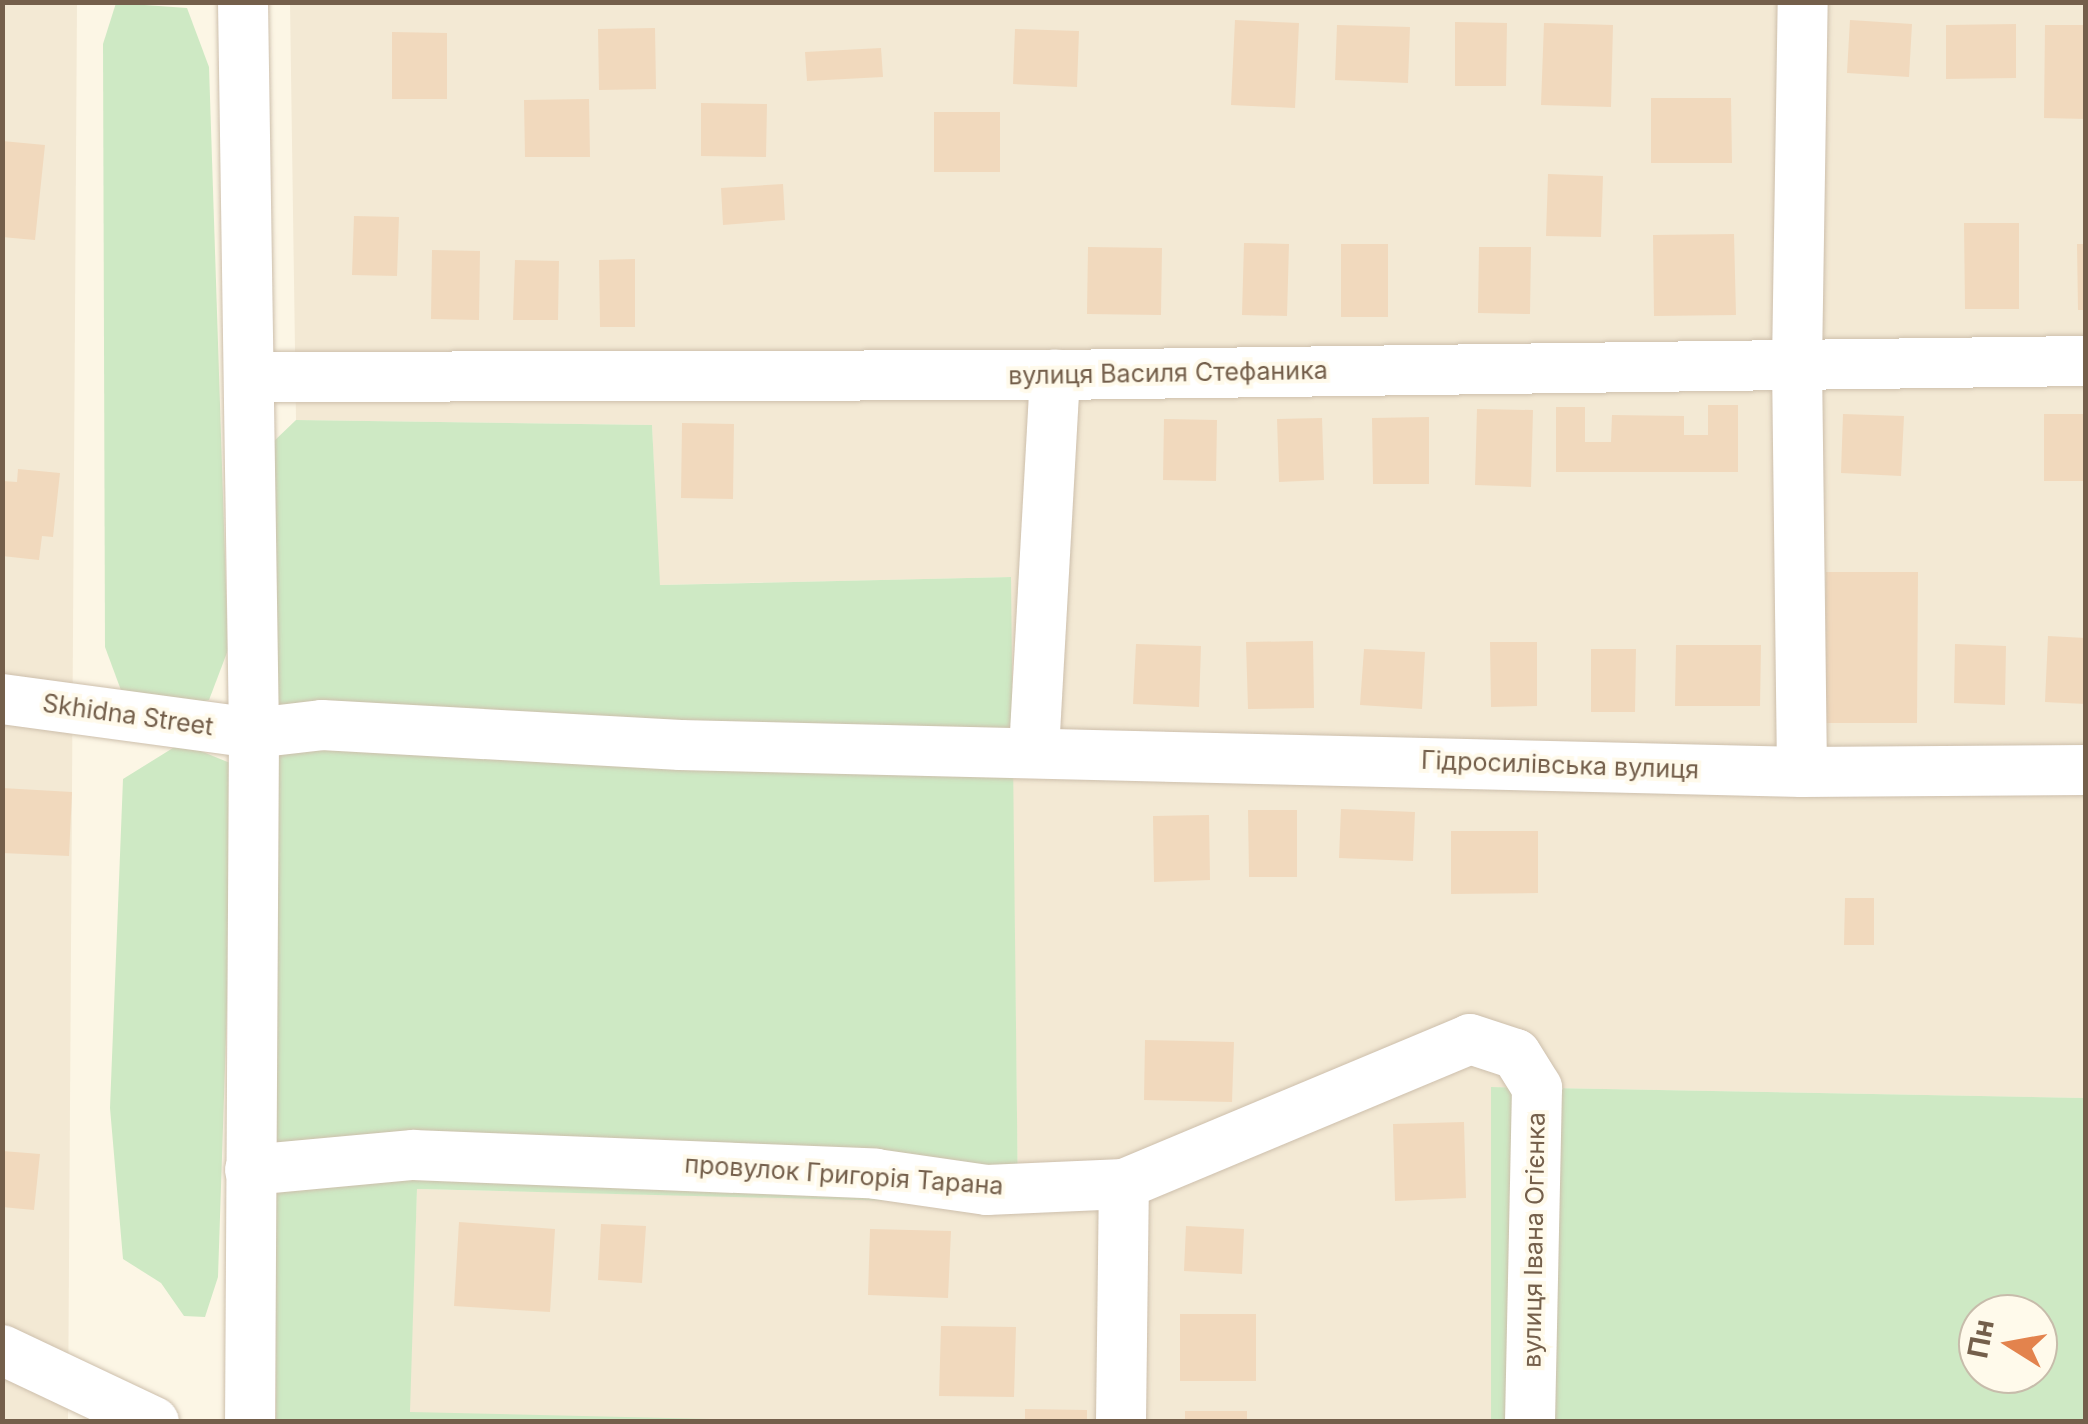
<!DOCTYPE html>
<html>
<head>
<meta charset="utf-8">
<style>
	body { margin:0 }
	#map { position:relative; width:2088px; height:1424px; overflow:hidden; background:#fcf6e5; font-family:Inter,sans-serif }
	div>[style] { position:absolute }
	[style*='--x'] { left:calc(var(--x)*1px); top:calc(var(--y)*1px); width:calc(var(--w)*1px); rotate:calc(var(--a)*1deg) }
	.residential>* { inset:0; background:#f3e9d4 }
	.green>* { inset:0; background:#cee9c4 }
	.building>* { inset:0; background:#f1d9bd }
	.roads { filter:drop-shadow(0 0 2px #cdbfac) drop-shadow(0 0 2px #cdbfac) }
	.minor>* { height:50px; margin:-25px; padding:0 25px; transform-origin:25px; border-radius:25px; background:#fff }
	span { translate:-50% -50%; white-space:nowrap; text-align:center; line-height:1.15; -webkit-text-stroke:8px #fffaeb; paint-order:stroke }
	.street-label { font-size:25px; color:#745f4b }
	.frame { position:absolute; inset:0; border:5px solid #745f4b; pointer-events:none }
	.north { position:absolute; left:1958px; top:1294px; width:100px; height:100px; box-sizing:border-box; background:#fffaeb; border:2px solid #c7bcab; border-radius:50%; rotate:281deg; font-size:28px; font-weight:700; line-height:40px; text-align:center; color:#745f4b }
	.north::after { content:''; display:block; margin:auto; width:35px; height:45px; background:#e3834d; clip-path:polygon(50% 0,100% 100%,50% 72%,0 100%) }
</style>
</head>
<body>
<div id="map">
	<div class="residential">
		<i style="clip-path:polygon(3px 3px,77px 3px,68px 1421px,3px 1422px)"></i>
		<i style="clip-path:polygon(290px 3px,2085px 3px,2085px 1098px,1492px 1087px,1491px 1421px,793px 1422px,409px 1413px,417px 1189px,1018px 1203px,1010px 577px,659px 585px,652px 425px,296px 420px)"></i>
	</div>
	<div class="green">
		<i style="clip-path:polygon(116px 3px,187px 8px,209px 67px,228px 650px,209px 700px,166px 711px,122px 693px,105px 647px,103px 44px)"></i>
		<i style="clip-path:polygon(296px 420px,652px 425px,660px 585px,1011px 577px,1018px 1204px,417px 1189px,410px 1412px,793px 1421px,276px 1421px,272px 443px)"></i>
		<i style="clip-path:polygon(181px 743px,235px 765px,218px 1277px,205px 1317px,184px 1316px,161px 1283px,123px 1259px,110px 1108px,123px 779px)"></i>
		<i style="clip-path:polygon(evenodd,1491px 1087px,2085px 1098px,2085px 1421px,1491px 1421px,1491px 1087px,1978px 1314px,2038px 1314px,2038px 1374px,1978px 1374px,1978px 1314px)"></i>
	</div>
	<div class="building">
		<i style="clip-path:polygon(1235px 20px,1299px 23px,1295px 108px,1231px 105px)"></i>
		<i style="clip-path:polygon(1850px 20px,1912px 24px,1909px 77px,1847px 73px)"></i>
		<i style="clip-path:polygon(1455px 22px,1507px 23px,1506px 86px,1455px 86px)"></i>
		<i style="clip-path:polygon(1544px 23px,1613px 25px,1611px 107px,1541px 105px)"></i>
		<i style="clip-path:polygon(2016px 24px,2016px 78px,1946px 79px,1946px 25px)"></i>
		<i style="clip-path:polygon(1337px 25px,1410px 27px,1408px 83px,1335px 80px)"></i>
		<i style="clip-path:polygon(2045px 25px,2086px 25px,2086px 119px,2044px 118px)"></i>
		<i style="clip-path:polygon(655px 28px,656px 89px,599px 90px,598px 29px)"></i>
		<i style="clip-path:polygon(1015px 29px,1079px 31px,1077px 87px,1013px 84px)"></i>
		<i style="clip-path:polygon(392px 32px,447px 33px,447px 99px,392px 99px)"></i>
		<i style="clip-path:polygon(881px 48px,883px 77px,807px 81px,805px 52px)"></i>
		<i style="clip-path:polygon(1651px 98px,1731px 98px,1732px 163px,1651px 163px)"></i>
		<i style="clip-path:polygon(589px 99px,590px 157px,525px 157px,524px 100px)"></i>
		<i style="clip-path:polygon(701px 103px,767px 104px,766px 157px,701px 156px)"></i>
		<i style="clip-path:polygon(934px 112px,1000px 112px,1000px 172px,934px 172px)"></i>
		<i style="clip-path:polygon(2px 141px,45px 145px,35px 240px,2px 237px)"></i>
		<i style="clip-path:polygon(1548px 174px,1603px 176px,1601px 237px,1546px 236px)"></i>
		<i style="clip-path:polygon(783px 184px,785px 220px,723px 225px,721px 188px)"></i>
		<i style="clip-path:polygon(354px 216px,399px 217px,397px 276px,352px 275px)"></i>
		<i style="clip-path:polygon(1964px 223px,2019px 223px,2019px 309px,1965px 309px)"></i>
		<i style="clip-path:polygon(1734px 234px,1736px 315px,1654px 316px,1653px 235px)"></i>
		<i style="clip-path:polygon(1244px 243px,1289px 244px,1287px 316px,1242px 315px)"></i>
		<i style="clip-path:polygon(1341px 244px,1388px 244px,1388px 317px,1341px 317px)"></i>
		<i style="clip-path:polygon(2077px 244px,2086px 244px,2086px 310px,2078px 310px)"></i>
		<i style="clip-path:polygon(1088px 247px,1162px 248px,1161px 315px,1087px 314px)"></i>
		<i style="clip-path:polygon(1479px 247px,1531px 247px,1530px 314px,1478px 313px)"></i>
		<i style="clip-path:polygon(432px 250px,480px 251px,479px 320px,431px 319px)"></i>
		<i style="clip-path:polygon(635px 259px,635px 327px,600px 327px,599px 260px)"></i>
		<i style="clip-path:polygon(515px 260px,559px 261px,558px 320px,513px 320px)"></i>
		<i style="clip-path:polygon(1708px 405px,1738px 405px,1738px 472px,1556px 472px,1556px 407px,1585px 407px,1585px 442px,1611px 442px,1612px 415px,1684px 416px,1684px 435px,1708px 435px)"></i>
		<i style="clip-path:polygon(1477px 409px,1533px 410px,1531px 487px,1475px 485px)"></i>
		<i style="clip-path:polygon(1843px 414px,1904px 416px,1901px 476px,1841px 473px)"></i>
		<i style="clip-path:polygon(2044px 414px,2086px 414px,2086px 481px,2044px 481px)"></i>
		<i style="clip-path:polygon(1429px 417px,1429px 484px,1373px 484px,1372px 418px)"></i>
		<i style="clip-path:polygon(1322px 418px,1324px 480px,1279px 482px,1277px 419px)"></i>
		<i style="clip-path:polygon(1164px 419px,1217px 420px,1216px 481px,1163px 480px)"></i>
		<i style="clip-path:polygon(682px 423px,734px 424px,733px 499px,681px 498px)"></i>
		<i style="clip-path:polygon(18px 469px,60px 473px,53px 537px,42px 536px,39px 560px,2px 556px,2px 481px,17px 482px)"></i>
		<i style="clip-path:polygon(1826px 572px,1918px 572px,1917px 723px,1824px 723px)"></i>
		<i style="clip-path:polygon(2048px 636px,2086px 638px,2086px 704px,2045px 702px)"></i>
		<i style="clip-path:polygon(1313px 641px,1314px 708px,1248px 709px,1246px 642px)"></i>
		<i style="clip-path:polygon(1490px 642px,1537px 642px,1537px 706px,1491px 707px)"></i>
		<i style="clip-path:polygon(1136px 644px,1201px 646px,1199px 707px,1133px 704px)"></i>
		<i style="clip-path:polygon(1955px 644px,2006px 646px,2005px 705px,1954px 703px)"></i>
		<i style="clip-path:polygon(1676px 645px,1761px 645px,1760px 706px,1675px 706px)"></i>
		<i style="clip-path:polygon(1364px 649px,1425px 652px,1422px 709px,1360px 705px)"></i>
		<i style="clip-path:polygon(1591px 649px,1636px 649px,1635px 712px,1591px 712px)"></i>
		<i style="clip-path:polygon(2px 788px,72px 792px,69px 856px,2px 853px)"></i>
		<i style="clip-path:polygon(1341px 809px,1415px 812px,1413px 861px,1339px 858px)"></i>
		<i style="clip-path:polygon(1248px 810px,1297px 810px,1297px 877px,1249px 877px)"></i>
		<i style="clip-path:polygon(1209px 815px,1210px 880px,1154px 882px,1153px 816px)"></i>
		<i style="clip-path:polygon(1451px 831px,1538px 831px,1538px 893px,1451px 894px)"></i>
		<i style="clip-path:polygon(1845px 898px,1874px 898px,1874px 945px,1844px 945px)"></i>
		<i style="clip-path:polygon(1145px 1040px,1234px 1042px,1232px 1102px,1144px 1100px)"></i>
		<i style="clip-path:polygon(1464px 1122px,1466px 1198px,1395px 1201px,1393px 1124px)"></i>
		<i style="clip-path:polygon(2px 1151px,40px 1154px,34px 1210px,2px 1207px)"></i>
		<i style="clip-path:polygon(459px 1222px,555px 1229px,550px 1312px,454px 1306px)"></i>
		<i style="clip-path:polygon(601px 1224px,646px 1226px,642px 1283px,598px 1280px)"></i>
		<i style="clip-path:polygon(1186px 1226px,1244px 1229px,1242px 1274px,1184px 1271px)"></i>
		<i style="clip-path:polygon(870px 1229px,951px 1231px,948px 1298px,868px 1295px)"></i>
		<i style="clip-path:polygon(1180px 1314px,1256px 1314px,1256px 1381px,1180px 1381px)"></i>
		<i style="clip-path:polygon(941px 1326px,1016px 1327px,1014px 1397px,939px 1396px)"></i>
		<i style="clip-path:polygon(1025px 1409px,1087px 1410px,1087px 1422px,1025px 1422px)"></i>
		<i style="clip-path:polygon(1185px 1411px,1247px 1411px,1247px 1422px,1185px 1422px)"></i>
	</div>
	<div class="roads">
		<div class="minor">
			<i style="--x:243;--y:2;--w:731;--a:89.14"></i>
			<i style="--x:254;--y:733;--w:689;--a:90.33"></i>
			<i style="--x:251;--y:377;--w:804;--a:-0.14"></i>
			<i style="--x:1055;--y:375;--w:1031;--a:-0.78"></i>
			<i style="--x:2;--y:699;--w:254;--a:7.7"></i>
			<i style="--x:254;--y:733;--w:68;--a:-6.7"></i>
			<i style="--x:322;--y:725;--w:359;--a:3.2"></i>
			<i style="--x:680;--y:745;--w:1122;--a:1.38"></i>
			<i style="--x:1802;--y:772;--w:284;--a:-0.4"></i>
			<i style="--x:1034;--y:751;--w:377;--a:-86.8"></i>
			<i style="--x:1802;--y:772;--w:408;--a:-90.7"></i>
			<i style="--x:1797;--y:364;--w:362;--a:-89.1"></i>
			<i style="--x:250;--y:1170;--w:164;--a:-5.3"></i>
			<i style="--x:413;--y:1155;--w:463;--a:2.3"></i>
			<i style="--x:876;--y:1174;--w:112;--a:8.2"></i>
			<i style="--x:987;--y:1190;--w:137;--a:-2.5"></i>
			<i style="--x:1124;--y:1184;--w:375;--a:-22.7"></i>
			<i style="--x:1470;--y:1039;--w:48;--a:18.1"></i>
			<i style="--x:1516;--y:1054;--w:40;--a:58"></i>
			<i style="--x:1537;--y:1088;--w:334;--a:91.2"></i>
			<i style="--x:2;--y:1350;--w:168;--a:25.3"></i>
			<i style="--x:1121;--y:1422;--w:238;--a:-89.3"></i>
		</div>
	</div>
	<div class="street-label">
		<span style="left:1168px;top:373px;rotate:-1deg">вулиця Василя Стефаника</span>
		<span style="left:128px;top:715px;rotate:8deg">Skhidna Street</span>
		<span style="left:1560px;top:765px;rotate:2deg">Гідросилівська вулиця</span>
		<span style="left:844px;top:1175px;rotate:4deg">провулок Григорія Тарана</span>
		<span style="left:1534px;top:1240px;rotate:-89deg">вулиця Івана Огієнка</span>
	</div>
	<div class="frame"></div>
	<div class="north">Пн</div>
</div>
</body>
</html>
